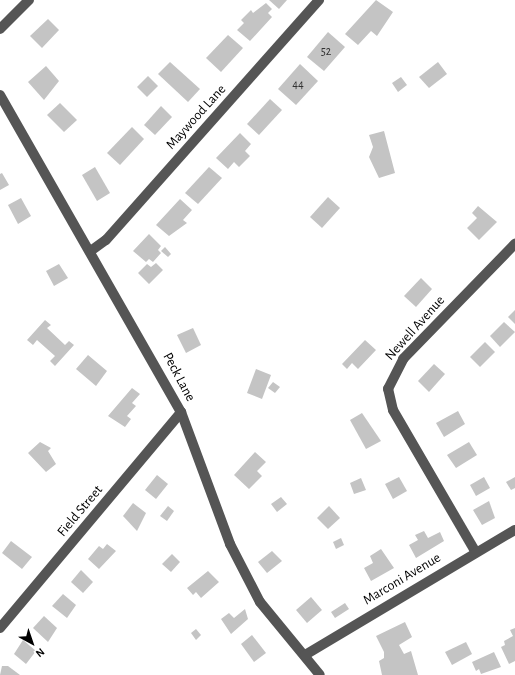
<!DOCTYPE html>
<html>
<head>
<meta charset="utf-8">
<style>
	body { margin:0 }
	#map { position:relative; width:515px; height:675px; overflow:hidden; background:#fff; font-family:"Alegreya Sans",sans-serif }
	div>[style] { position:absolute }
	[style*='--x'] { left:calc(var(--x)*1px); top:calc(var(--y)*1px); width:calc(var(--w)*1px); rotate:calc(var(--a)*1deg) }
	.building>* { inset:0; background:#c4c4c4 }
	.minor>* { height:10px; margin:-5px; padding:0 5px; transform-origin:5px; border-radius:5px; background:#555 }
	span { translate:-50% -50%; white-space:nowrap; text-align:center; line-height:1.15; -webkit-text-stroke:4px #fff; paint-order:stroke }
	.number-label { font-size:12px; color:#313131 }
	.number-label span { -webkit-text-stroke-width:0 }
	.street-label { font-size:14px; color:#000 }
	.north { position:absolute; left:12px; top:623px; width:40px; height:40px; -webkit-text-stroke:3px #fff; paint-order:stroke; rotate:140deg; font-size:11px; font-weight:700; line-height:16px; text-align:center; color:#000 }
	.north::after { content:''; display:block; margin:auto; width:14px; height:18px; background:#000; clip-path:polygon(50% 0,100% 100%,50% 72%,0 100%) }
</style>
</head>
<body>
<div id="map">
	<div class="building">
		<i style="clip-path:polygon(269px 0,287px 0,279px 9px)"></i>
		<i style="clip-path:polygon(376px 0,393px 12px,377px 36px,371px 31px,358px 45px,345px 34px)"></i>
		<i style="clip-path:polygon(266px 3px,272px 9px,268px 13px,272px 17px,250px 41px,237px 30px,244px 23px,241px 20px,251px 10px,253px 13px)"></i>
		<i style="clip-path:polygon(48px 19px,59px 30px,42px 48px,30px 36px)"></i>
		<i style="clip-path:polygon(328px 32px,345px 47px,324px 71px,307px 57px)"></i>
		<i style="clip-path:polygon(228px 35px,243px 48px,221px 72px,206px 58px)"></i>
		<i style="clip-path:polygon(170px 62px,200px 89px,188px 102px,158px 74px)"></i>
		<i style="clip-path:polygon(438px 62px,447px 74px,429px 88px,419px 77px)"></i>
		<i style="clip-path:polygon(300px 64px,318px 81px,296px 105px,278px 89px)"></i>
		<i style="clip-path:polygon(46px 66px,59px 81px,44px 100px,28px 82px)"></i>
		<i style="clip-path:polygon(148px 76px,158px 86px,147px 97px,137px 87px)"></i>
		<i style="clip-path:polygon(401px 77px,407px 85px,398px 92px,392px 83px)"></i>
		<i style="clip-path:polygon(270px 99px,282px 110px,259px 135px,247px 124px)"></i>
		<i style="clip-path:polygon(60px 103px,77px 120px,64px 132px,47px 115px)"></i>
		<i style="clip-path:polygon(161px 106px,172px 117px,155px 135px,144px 125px)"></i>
		<i style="clip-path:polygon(132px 127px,144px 139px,120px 165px,107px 153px)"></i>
		<i style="clip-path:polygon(384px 131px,395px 173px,379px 178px,369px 157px,373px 147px,369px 135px)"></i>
		<i style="clip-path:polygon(240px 133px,251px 144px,245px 151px,250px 156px,239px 167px,234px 162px,228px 169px,216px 158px)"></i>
		<i style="clip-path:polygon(95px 167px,110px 193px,97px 201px,82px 175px)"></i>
		<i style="clip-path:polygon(209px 167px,222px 178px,198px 204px,185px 193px)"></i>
		<i style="clip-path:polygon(2px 173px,9px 185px,0 190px,0 174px)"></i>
		<i style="clip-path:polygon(328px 197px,340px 208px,322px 228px,310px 217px)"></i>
		<i style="clip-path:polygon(21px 198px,31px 216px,18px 224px,8px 205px)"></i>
		<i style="clip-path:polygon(180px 199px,192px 210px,183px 220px,187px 223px,169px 236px,156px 225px)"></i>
		<i style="clip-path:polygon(478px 206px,497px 222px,479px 240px,467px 228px,477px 218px,472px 213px)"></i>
		<i style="clip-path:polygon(149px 234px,161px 246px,158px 250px,161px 253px,153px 262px,149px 259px,146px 262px,133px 251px)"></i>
		<i style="clip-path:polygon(165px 247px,171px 254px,168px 257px,161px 251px)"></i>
		<i style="clip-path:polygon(156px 263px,163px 270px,149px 284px,138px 273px,147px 264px,151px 267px)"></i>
		<i style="clip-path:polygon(59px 264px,68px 278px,54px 286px,46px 271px)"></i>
		<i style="clip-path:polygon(421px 278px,432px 289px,416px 307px,404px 296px)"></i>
		<i style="clip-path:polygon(515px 310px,515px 324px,508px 317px)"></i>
		<i style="clip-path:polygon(45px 320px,51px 325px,47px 328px,65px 345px,69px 341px,74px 345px,55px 366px,50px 361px,55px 356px,37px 340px,33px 345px,27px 340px)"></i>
		<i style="clip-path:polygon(504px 322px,515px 332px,500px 347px,490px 336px)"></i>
		<i style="clip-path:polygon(193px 328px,201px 345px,186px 353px,177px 335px)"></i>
		<i style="clip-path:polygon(365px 340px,376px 350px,358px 369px,352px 363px,347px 369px,342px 364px)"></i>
		<i style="clip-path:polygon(485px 342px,495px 352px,480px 367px,470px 357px)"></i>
		<i style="clip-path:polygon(88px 355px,107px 371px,96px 386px,76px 369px)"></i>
		<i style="clip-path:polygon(434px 364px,445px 374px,429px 392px,418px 381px)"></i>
		<i style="clip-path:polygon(256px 369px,271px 375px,262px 399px,247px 393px)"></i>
		<i style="clip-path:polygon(273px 382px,280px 387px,275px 393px,268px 388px)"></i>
		<i style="clip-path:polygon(132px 388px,140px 394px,132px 403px,136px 406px,127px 416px,131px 419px,125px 427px,108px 416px)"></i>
		<i style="clip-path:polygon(458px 411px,465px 424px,444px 437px,436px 423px)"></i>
		<i style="clip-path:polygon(362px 413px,381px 441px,366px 449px,350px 420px)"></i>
		<i style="clip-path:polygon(40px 442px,51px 448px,48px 451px,56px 464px,46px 472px,28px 453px)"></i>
		<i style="clip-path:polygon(469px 442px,477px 455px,456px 468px,447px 455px)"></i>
		<i style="clip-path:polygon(255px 452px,266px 462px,257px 471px,262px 476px,249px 489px,234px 475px)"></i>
		<i style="clip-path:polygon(157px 475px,168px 484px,156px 499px,145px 490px)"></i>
		<i style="clip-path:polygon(399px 477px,407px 491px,393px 499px,385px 484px)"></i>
		<i style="clip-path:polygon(484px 477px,490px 488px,476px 496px,470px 485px)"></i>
		<i style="clip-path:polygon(515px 477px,515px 488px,511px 490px,506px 482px)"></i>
		<i style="clip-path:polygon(361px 478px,366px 490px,354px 494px,350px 483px)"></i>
		<i style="clip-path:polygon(281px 497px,287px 504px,277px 512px,271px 504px)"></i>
		<i style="clip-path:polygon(489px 501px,495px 518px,482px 525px,473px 510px)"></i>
		<i style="clip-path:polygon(133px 503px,146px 513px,137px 531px,123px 516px)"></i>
		<i style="clip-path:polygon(168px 506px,174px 511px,167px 521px,160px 516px)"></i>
		<i style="clip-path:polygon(329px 506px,340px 518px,328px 529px,317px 518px)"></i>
		<i style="clip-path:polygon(424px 531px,428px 538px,440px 532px,444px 541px,416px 558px,409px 545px,418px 540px,415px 535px)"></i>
		<i style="clip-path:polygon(341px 538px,344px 545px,336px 549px,333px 542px)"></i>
		<i style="clip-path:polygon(11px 541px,32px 557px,22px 569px,2px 553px)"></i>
		<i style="clip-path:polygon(107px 544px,116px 551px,99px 569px,88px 559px,99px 546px,103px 549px)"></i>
		<i style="clip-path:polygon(381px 549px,394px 568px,371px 581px,364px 568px,373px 563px,370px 556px)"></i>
		<i style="clip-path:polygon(272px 551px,282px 561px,267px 573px,258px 562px)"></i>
		<i style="clip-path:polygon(172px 554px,180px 562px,171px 572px,162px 564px)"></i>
		<i style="clip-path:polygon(81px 570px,93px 582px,83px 593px,71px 582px)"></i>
		<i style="clip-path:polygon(208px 571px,219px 582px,201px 598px,196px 592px,193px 595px,187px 588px)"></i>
		<i style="clip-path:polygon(63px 594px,76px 605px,67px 618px,52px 606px)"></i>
		<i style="clip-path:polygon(311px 597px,322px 610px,307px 623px,296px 610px)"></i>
		<i style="clip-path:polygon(345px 603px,349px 609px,335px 618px,331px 612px)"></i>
		<i style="clip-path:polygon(245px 609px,248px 619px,231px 634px,221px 619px,229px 613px,234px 618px)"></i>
		<i style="clip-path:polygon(44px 616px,57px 628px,48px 642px,33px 628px)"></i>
		<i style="clip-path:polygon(405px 622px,412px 637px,399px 645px,404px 654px,411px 651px,418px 675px,382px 675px,379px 661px,384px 658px,384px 652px,376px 636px)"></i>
		<i style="clip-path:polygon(515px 628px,515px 661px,509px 664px,501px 647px,505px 645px,504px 641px,513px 636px,510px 630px)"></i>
		<i style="clip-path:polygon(196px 629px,201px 635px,196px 640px,191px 633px)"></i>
		<i style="clip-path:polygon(252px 635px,266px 653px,254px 662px,241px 644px)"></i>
		<i style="clip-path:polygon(23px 640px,36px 651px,26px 664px,14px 654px)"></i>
		<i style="clip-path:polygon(466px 642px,472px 654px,452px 665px,445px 652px)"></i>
		<i style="clip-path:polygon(494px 652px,501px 667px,481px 674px,479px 669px,476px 671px,472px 662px)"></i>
		<i style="clip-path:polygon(2px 666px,8px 666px,20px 675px,0 675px)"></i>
	</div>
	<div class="minor">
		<i style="--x:0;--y:29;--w:41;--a:-45"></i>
		<i style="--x:0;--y:95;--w:365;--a:60.3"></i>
		<i style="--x:181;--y:412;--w:141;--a:69.6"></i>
		<i style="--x:230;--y:544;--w:65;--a:62.7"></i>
		<i style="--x:260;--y:602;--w:94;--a:50.6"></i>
		<i style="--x:92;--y:250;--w:17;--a:-36"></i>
		<i style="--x:106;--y:240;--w:321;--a:-48.4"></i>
		<i style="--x:475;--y:551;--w:163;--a:-120.2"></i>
		<i style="--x:393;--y:410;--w:22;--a:-103"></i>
		<i style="--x:388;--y:389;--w:34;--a:-63"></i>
		<i style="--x:403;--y:359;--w:161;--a:-45.8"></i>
		<i style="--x:0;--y:628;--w:282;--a:-50"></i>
		<i style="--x:305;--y:655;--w:244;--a:-30.8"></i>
	</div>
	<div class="number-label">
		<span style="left:326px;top:52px">52</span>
		<span style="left:298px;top:85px">44</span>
	</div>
	<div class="street-label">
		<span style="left:196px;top:117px;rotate:-48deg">Maywood Lane</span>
		<span style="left:415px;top:328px;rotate:-48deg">Newell Avenue</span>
		<span style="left:179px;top:377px;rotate:62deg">Peck Lane</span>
		<span style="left:80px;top:511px;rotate:-50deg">Field Street</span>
		<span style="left:402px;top:579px;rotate:-31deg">Marconi Avenue</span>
	</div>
	<div class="north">N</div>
</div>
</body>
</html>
